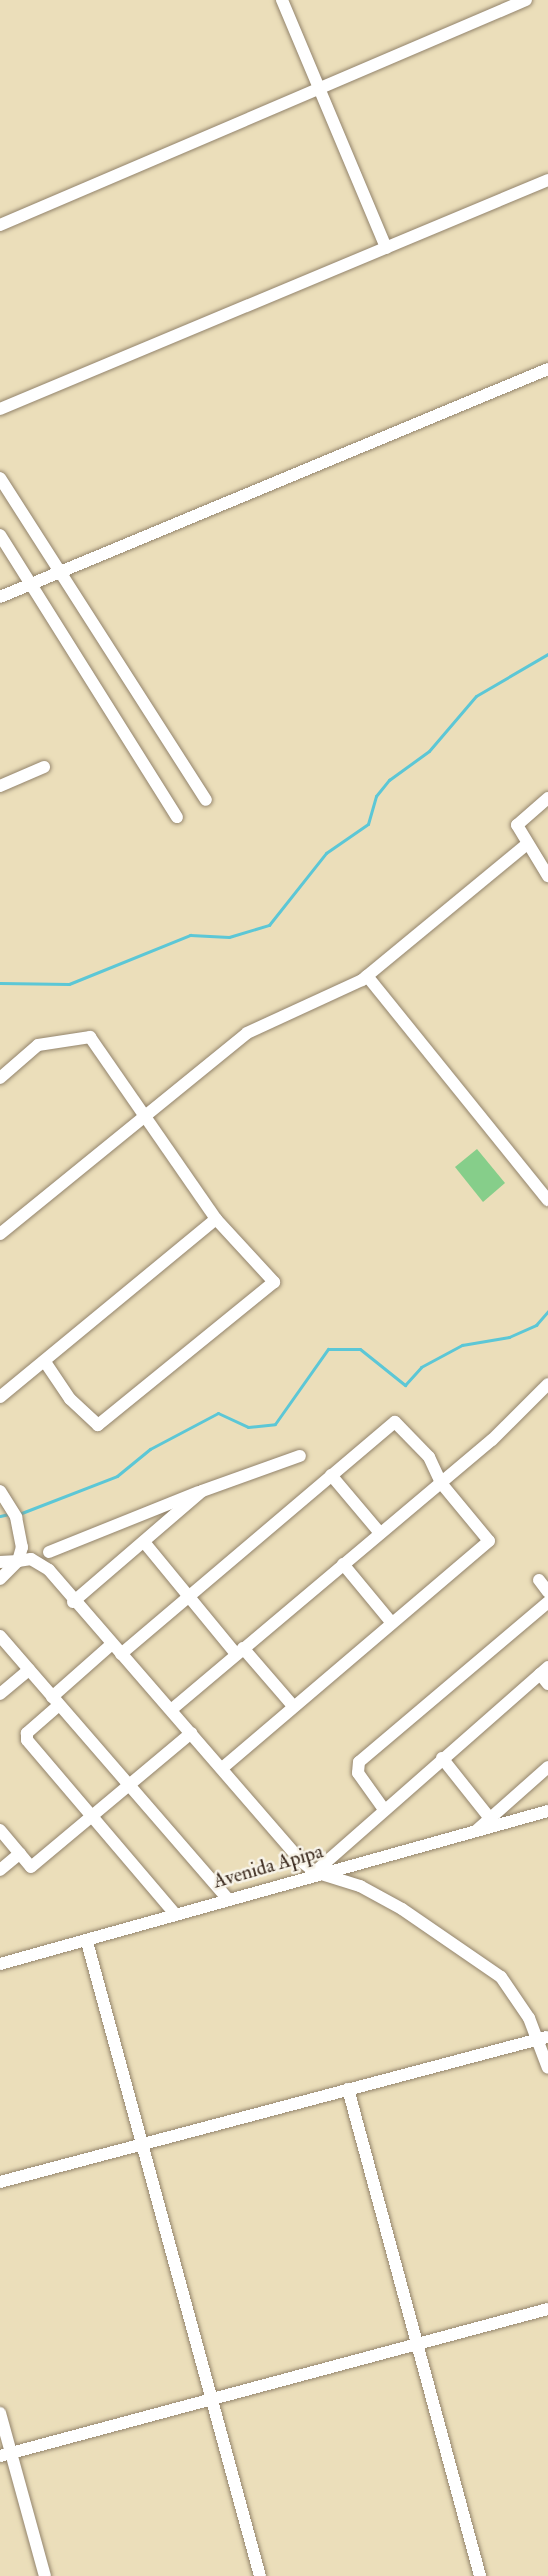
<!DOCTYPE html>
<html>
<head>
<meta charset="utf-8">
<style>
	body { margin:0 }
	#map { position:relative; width:548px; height:2576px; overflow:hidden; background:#ebdeba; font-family:"IM FELL Double Pica",serif }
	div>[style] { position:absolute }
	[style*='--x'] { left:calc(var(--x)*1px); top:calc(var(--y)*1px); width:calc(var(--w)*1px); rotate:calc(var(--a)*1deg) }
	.green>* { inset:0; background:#86ce8a }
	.stream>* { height:3px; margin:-1.5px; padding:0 1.5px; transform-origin:1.5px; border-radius:1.5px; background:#5cc7d6 }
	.roads { filter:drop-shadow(0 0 2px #93846c) drop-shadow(0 0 2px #93846c) }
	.minor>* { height:12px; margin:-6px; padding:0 6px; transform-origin:6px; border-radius:6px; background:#fff }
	span { translate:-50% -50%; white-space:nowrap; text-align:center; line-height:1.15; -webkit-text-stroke:5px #f7f3e8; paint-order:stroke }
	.street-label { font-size:20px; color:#3b2a1e }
</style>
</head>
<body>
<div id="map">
	<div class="green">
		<i style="clip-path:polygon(477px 1149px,505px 1183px,483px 1202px,455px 1167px)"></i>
	</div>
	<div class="stream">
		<i style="--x:0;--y:983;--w:69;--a:0.8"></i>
		<i style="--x:69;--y:984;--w:131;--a:-22"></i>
		<i style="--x:190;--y:935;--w:39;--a:3"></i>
		<i style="--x:229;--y:937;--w:42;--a:-16.7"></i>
		<i style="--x:269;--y:925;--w:92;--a:-51.6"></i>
		<i style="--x:326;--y:853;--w:51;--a:-34.6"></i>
		<i style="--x:368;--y:824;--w:29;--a:-74"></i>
		<i style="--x:376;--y:796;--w:21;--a:-51"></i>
		<i style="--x:389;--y:780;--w:49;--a:-35.9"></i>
		<i style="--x:429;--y:751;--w:72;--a:-49.5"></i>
		<i style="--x:476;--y:696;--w:83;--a:-30.3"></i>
		<i style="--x:19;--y:1514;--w:105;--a:-21.2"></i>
		<i style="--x:117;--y:1476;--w:43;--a:-39.3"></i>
		<i style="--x:150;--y:1449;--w:77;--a:-27.9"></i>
		<i style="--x:218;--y:1413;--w:33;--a:25"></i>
		<i style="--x:248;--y:1427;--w:27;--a:-6"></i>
		<i style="--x:275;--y:1424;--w:92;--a:-54.8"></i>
		<i style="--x:328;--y:1349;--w:32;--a:0"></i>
		<i style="--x:360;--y:1349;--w:58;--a:38.7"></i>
		<i style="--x:405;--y:1385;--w:24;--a:-48"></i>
		<i style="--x:421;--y:1367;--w:47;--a:-28.2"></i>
		<i style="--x:462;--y:1345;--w:48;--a:-9.7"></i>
		<i style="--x:509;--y:1337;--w:30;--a:-24"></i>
		<i style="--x:536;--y:1325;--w:18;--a:-49"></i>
		<i style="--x:0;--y:1516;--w:9;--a:-13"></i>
	</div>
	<div class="roads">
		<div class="minor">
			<i style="--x:282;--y:0;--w:269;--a:67.2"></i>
			<i style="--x:0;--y:225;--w:572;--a:-23.16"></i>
			<i style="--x:0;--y:409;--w:594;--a:-22.68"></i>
			<i style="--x:0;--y:478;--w:382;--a:57.4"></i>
			<i style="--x:0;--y:535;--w:333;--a:57.9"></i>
			<i style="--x:0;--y:597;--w:594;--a:-22.59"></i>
			<i style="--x:0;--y:786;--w:48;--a:-23.4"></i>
			<i style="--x:548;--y:798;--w:41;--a:138.9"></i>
			<i style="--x:517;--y:825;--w:60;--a:58.7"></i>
			<i style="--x:367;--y:976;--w:288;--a:51.1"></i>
			<i style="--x:0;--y:1078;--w:50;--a:-41"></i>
			<i style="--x:38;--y:1045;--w:53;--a:-8.7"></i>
			<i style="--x:90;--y:1037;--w:221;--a:55.3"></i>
			<i style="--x:216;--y:1219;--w:86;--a:47.4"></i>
			<i style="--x:274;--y:1282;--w:227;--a:140.9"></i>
			<i style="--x:98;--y:1425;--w:38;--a:-137"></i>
			<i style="--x:70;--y:1399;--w:45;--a:-124"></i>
			<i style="--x:0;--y:1234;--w:318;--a:-39.1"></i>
			<i style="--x:247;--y:1033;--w:127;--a:-24.7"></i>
			<i style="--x:362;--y:980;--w:214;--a:-39.5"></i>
			<i style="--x:0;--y:1397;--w:280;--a:-39.5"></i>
			<i style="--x:331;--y:1475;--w:76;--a:49.8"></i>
			<i style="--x:0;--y:1491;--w:31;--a:58"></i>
			<i style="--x:16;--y:1517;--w:31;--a:79"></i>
			<i style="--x:22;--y:1547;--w:15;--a:106"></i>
			<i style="--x:18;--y:1561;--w:18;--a:177"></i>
			<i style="--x:144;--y:1542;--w:145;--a:50.6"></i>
			<i style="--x:49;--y:1552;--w:161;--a:-21.9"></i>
			<i style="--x:343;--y:1564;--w:75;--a:50.4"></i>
			<i style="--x:0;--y:1579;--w:25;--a:-45"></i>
			<i style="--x:18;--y:1561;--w:13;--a:-9"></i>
			<i style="--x:31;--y:1559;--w:21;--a:31"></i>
			<i style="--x:49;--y:1570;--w:384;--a:49.1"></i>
			<i style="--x:300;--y:1860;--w:19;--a:39"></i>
			<i style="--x:315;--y:1872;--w:47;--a:17.3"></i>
			<i style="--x:360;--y:1886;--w:48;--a:28.7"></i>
			<i style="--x:402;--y:1909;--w:120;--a:34.5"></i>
			<i style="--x:501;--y:1977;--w:50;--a:55.7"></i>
			<i style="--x:529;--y:2018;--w:53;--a:69.2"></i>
			<i style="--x:539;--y:1580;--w:15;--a:53"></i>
			<i style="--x:73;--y:1602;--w:170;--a:-40.7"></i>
			<i style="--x:202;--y:1491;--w:104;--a:-19.7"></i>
			<i style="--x:0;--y:1636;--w:345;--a:49.1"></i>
			<i style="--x:243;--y:1648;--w:77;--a:49.2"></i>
			<i style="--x:121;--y:1654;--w:359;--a:-40.3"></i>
			<i style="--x:395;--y:1422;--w:49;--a:45.8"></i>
			<i style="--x:429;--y:1457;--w:29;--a:65"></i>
			<i style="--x:441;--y:1483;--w:75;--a:50.4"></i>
			<i style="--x:489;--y:1541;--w:350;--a:139.6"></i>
			<i style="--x:540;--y:1674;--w:13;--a:51"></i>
			<i style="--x:0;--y:1694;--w:38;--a:-40"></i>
			<i style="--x:52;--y:1697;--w:80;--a:-41.5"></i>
			<i style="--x:59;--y:1705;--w:43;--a:138.8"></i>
			<i style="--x:27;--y:1733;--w:7;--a:90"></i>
			<i style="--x:27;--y:1740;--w:228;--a:49.6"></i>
			<i style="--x:171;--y:1710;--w:419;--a:-40.1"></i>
			<i style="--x:492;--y:1440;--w:79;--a:-45"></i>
			<i style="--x:442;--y:1758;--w:75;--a:51.5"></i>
			<i style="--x:383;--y:1808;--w:43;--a:-125.5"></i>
			<i style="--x:358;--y:1773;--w:11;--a:-85"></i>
			<i style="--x:359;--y:1762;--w:248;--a:-40.2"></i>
			<i style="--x:0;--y:1830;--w:48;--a:50"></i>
			<i style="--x:31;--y:1867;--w:209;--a:-39.9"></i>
			<i style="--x:477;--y:1830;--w:95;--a:-41.6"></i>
			<i style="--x:0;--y:1870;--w:26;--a:-40"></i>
			<i style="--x:316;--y:1871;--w:309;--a:-41.3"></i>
			<i style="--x:87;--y:1942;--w:657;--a:74.74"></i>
			<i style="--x:0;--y:1964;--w:569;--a:-15.6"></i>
			<i style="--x:348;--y:2089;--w:505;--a:74.83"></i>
			<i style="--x:0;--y:2182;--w:566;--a:-14.85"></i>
			<i style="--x:0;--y:2413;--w:169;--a:74.6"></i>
			<i style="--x:0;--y:2456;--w:567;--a:-15.02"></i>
		</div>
	</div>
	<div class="street-label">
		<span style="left:268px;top:1866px;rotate:-16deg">Avenida Apipa</span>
	</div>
</div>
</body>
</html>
